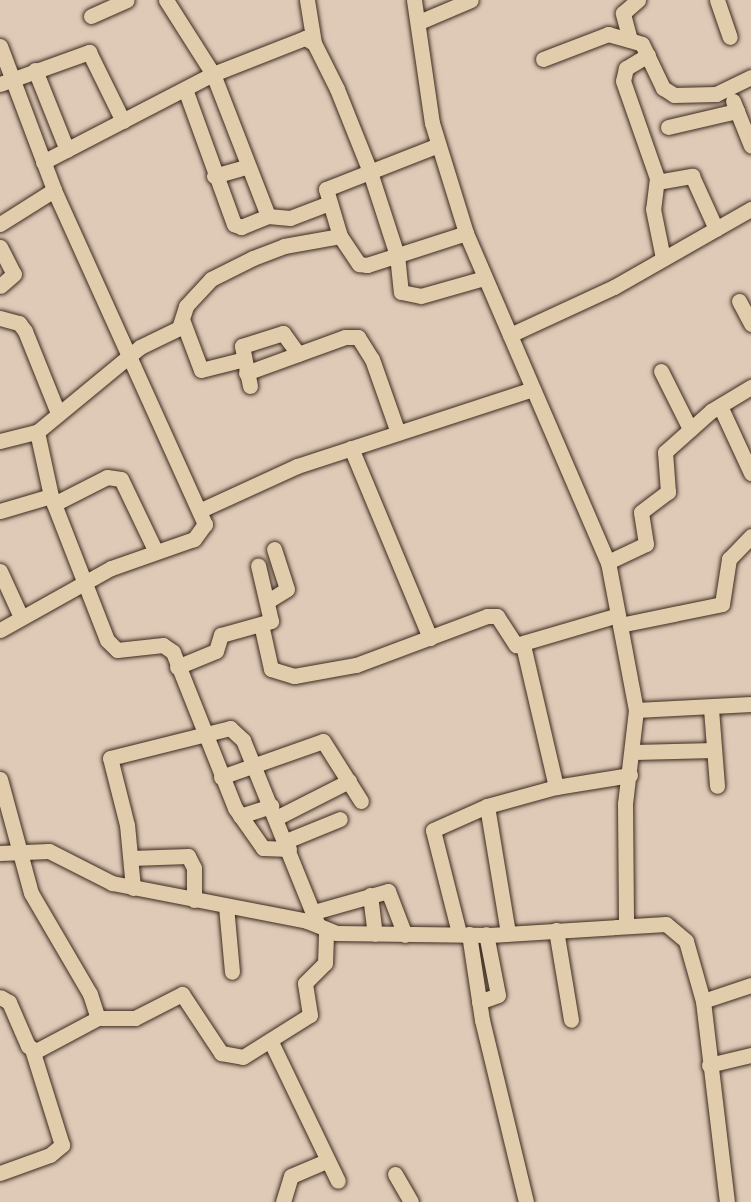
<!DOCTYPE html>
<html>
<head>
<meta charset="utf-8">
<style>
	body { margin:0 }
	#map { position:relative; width:751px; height:1202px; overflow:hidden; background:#dfc9b7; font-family:"Gochi Hand",sans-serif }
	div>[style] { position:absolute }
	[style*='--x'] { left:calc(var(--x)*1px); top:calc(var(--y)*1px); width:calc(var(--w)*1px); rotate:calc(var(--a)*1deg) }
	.roads { filter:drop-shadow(0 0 2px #3b2a1e) drop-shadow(0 0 2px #3b2a1e) }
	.street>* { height:15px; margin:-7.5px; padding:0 7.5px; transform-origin:7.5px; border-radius:7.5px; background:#e1cdab }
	span { translate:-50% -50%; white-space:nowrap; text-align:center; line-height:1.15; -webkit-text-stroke:4.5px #e1cdab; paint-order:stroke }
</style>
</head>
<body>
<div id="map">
	<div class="roads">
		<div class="street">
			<i style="--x:166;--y:0;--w:88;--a:57.6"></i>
			<i style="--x:213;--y:74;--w:152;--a:68.8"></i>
			<i style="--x:268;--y:216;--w:22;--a:5"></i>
			<i style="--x:290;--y:218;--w:40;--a:-21"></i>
			<i style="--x:307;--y:0;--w:44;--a:80.8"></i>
			<i style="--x:414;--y:0;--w:124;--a:81.7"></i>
			<i style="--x:432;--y:123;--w:115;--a:72.8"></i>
			<i style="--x:466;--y:233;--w:358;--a:66.7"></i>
			<i style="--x:608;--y:562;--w:151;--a:79.3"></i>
			<i style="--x:636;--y:710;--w:95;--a:96.7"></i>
			<i style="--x:625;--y:804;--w:120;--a:89.5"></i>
			<i style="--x:717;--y:0;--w:39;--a:71"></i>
			<i style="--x:91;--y:16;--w:39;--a:-24"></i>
			<i style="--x:419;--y:22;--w:56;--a:-22.9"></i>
			<i style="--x:630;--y:40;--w:28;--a:-105"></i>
			<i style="--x:623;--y:13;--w:20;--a:-41"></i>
			<i style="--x:0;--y:46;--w:154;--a:69.4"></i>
			<i style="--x:54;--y:190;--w:367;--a:65.7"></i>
			<i style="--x:205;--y:524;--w:19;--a:126"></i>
			<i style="--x:194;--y:539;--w:88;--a:160.7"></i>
			<i style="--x:111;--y:568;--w:127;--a:150.8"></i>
			<i style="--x:648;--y:55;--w:26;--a:149"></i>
			<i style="--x:626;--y:68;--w:13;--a:103"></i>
			<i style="--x:623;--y:81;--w:103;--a:70.7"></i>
			<i style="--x:657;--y:178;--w:31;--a:97"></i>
			<i style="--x:653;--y:209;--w:50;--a:78.5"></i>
			<i style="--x:543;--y:59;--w:70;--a:-21"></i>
			<i style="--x:608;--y:34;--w:35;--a:16"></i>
			<i style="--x:642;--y:44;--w:49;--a:64.5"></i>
			<i style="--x:663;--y:88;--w:13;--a:32"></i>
			<i style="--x:674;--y:95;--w:42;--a:-1.4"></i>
			<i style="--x:716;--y:94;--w:39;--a:-26"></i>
			<i style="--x:35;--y:70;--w:86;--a:68.2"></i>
			<i style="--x:0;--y:84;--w:95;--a:-19.8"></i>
			<i style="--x:89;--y:52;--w:77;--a:63.8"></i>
			<i style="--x:185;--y:89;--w:144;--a:70.1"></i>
			<i style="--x:234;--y:224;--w:8;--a:23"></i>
			<i style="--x:241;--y:227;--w:29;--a:-22"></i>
			<i style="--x:733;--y:101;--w:48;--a:68.2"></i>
			<i style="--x:668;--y:127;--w:71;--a:-13.1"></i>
			<i style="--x:43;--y:162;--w:191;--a:-27.4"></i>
			<i style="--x:213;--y:74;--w:99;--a:-21.4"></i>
			<i style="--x:305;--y:38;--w:10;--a:29"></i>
			<i style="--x:314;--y:43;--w:51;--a:63.4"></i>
			<i style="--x:337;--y:89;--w:86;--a:68.2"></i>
			<i style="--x:369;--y:169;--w:90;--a:72"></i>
			<i style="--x:397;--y:255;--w:37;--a:84"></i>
			<i style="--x:401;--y:292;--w:20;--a:11"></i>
			<i style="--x:421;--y:296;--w:66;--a:-15.9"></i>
			<i style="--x:214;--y:176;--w:32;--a:-16"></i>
			<i style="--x:657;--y:182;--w:36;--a:-10"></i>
			<i style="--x:692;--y:176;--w:58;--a:65.6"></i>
			<i style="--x:0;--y:224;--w:64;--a:-32.2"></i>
			<i style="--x:340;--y:236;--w:49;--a:-106.6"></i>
			<i style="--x:326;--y:189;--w:120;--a:-21.4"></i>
			<i style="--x:0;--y:247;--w:30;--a:63"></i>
			<i style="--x:14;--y:274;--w:18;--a:139"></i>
			<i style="--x:739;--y:301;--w:26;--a:62"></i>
			<i style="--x:0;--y:318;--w:20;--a:15"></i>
			<i style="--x:19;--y:323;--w:10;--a:53"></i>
			<i style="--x:25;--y:331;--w:88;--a:68.1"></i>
			<i style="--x:183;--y:322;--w:51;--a:69.4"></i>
			<i style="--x:201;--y:370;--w:41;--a:-14"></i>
			<i style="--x:510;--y:335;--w:115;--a:-24.8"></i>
			<i style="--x:614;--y:287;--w:158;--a:-29.7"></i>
			<i style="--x:661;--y:371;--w:65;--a:63.4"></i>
			<i style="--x:246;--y:373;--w:105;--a:-20"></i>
			<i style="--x:345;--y:337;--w:13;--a:0"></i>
			<i style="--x:358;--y:337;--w:26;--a:58"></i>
			<i style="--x:372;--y:359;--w:78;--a:70.6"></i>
			<i style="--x:250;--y:386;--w:41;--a:-101.3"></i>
			<i style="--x:242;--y:346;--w:43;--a:-17.6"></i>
			<i style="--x:283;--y:333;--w:26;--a:54"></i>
			<i style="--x:720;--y:406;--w:74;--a:65.2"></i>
			<i style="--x:0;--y:441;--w:38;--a:-14"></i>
			<i style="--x:351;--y:448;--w:206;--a:67.4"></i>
			<i style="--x:54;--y:504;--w:59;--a:-27"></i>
			<i style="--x:107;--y:477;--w:14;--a:8"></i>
			<i style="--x:121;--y:479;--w:79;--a:64.4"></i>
			<i style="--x:201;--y:510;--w:106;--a:-24.6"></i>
			<i style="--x:297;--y:466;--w:245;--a:-18.1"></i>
			<i style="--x:0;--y:511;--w:53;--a:-16.4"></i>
			<i style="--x:608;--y:562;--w:42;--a:-25.3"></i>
			<i style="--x:646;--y:544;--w:32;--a:-99"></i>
			<i style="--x:641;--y:512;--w:34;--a:-37"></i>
			<i style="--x:668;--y:492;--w:40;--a:-94.3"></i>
			<i style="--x:665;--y:452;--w:62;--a:-41.7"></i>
			<i style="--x:711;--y:411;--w:47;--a:-31"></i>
			<i style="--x:0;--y:571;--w:51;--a:65.5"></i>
			<i style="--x:268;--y:601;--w:22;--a:-32"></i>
			<i style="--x:287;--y:589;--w:42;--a:-108"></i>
			<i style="--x:261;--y:624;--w:46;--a:77.5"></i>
			<i style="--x:271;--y:669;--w:24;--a:17"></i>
			<i style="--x:294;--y:676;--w:63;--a:-10.1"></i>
			<i style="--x:356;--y:665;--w:140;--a:-20.5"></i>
			<i style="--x:487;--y:616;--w:10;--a:0"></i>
			<i style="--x:497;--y:616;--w:35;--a:57"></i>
			<i style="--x:516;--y:645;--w:106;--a:-16.4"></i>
			<i style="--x:620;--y:625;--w:104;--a:-11.6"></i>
			<i style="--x:722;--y:604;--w:46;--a:-81.2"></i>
			<i style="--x:729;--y:559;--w:32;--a:-46"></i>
			<i style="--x:523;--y:645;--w:146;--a:76.9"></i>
			<i style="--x:177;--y:667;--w:42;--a:-22.3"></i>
			<i style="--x:216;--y:651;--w:17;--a:-73"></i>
			<i style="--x:221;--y:635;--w:52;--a:-15.6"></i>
			<i style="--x:271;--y:621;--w:57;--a:-103.1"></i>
			<i style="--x:711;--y:709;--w:77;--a:85.5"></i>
			<i style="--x:636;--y:710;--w:115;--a:-3"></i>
			<i style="--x:634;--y:752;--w:80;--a:-1.4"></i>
			<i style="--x:221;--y:777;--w:108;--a:-19.4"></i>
			<i style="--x:323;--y:741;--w:71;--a:57.7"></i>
			<i style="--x:0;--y:779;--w:118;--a:74.8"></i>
			<i style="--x:31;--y:893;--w:117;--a:59.7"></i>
			<i style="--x:90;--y:994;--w:25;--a:72"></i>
			<i style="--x:98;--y:1018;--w:70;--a:152"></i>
			<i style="--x:36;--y:1051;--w:9;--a:-148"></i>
			<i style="--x:28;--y:1046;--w:48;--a:-113.4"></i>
			<i style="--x:9;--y:1002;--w:10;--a:-151"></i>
			<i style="--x:487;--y:806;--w:129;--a:80.6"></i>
			<i style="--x:240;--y:816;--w:33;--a:-18"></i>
			<i style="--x:276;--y:818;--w:82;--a:-26.9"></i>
			<i style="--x:286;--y:841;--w:58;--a:-22.2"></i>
			<i style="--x:289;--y:849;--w:26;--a:-178"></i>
			<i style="--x:263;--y:848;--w:49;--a:-125"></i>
			<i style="--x:235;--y:808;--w:168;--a:-111.7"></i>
			<i style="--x:173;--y:652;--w:12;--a:-145"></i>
			<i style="--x:163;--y:645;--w:46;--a:173.8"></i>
			<i style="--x:117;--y:650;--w:14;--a:-135"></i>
			<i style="--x:107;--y:640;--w:155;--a:-111.3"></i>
			<i style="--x:51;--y:496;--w:66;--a:-102.3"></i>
			<i style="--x:37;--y:432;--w:134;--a:-39.5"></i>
			<i style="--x:140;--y:347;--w:43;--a:-26"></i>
			<i style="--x:179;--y:328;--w:23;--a:-72"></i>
			<i style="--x:186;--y:306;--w:37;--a:-47"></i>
			<i style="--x:211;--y:279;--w:47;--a:-26.6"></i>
			<i style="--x:253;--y:258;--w:33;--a:-21"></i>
			<i style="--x:284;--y:246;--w:57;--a:-10.1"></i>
			<i style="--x:340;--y:236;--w:34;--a:56"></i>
			<i style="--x:359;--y:264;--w:8;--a:7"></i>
			<i style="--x:367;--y:265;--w:104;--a:-17.9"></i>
			<i style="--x:0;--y:853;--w:49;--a:-2.3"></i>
			<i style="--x:49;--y:851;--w:71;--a:26.9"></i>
			<i style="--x:112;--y:883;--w:199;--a:11"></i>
			<i style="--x:307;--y:921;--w:31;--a:22"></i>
			<i style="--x:336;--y:933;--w:154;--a:0.7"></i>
			<i style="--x:490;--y:935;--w:176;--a:-3.6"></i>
			<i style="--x:666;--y:924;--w:26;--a:40"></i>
			<i style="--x:686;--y:941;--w:62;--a:74.2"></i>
			<i style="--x:703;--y:1001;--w:202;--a:83.2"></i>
			<i style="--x:131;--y:858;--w:57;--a:-2"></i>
			<i style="--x:188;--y:856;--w:13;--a:63"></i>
			<i style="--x:194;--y:868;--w:32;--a:90"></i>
			<i style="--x:133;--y:888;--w:63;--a:-95.4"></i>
			<i style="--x:127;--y:825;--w:69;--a:-104.2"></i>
			<i style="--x:110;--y:758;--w:124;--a:-14"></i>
			<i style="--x:230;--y:728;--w:18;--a:43"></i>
			<i style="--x:243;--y:740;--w:197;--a:68"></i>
			<i style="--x:370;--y:895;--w:39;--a:83"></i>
			<i style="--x:226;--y:906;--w:66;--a:84.8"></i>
			<i style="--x:314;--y:912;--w:77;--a:-15.8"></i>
			<i style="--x:388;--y:891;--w:47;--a:68.9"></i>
			<i style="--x:556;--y:930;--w:91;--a:80.5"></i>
			<i style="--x:459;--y:933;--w:106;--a:-104.2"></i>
			<i style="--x:433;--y:830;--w:59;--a:-24"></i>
			<i style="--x:487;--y:806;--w:72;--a:-15.4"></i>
			<i style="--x:556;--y:787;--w:75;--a:-9.2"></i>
			<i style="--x:469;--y:934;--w:87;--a:81.4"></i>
			<i style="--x:482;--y:1020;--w:187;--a:76.4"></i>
			<i style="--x:703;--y:1001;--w:51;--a:-18.4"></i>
			<i style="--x:479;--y:1002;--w:20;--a:-20"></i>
			<i style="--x:498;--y:995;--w:62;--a:-101.1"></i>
			<i style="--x:98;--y:1018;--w:37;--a:0"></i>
			<i style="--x:135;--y:1018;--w:53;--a:-27.1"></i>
			<i style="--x:182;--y:994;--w:71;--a:56.5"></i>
			<i style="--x:221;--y:1053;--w:22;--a:10"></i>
			<i style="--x:243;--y:1057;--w:79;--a:-32.1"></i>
			<i style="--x:310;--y:1015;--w:32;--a:-99"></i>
			<i style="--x:305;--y:983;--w:28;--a:-45"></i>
			<i style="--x:325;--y:963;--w:33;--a:-88"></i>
			<i style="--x:271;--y:1042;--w:154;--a:64.3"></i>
			<i style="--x:709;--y:1065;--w:43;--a:-13.4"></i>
			<i style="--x:0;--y:1173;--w:53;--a:-19.8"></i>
			<i style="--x:50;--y:1155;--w:16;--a:-40"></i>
			<i style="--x:62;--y:1145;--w:101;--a:-107.4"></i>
			<i style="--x:395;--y:1174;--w:32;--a:60"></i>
			<i style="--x:283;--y:1202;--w:27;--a:-73"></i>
			<i style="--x:291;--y:1176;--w:38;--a:-23"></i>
		</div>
	</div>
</div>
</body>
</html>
